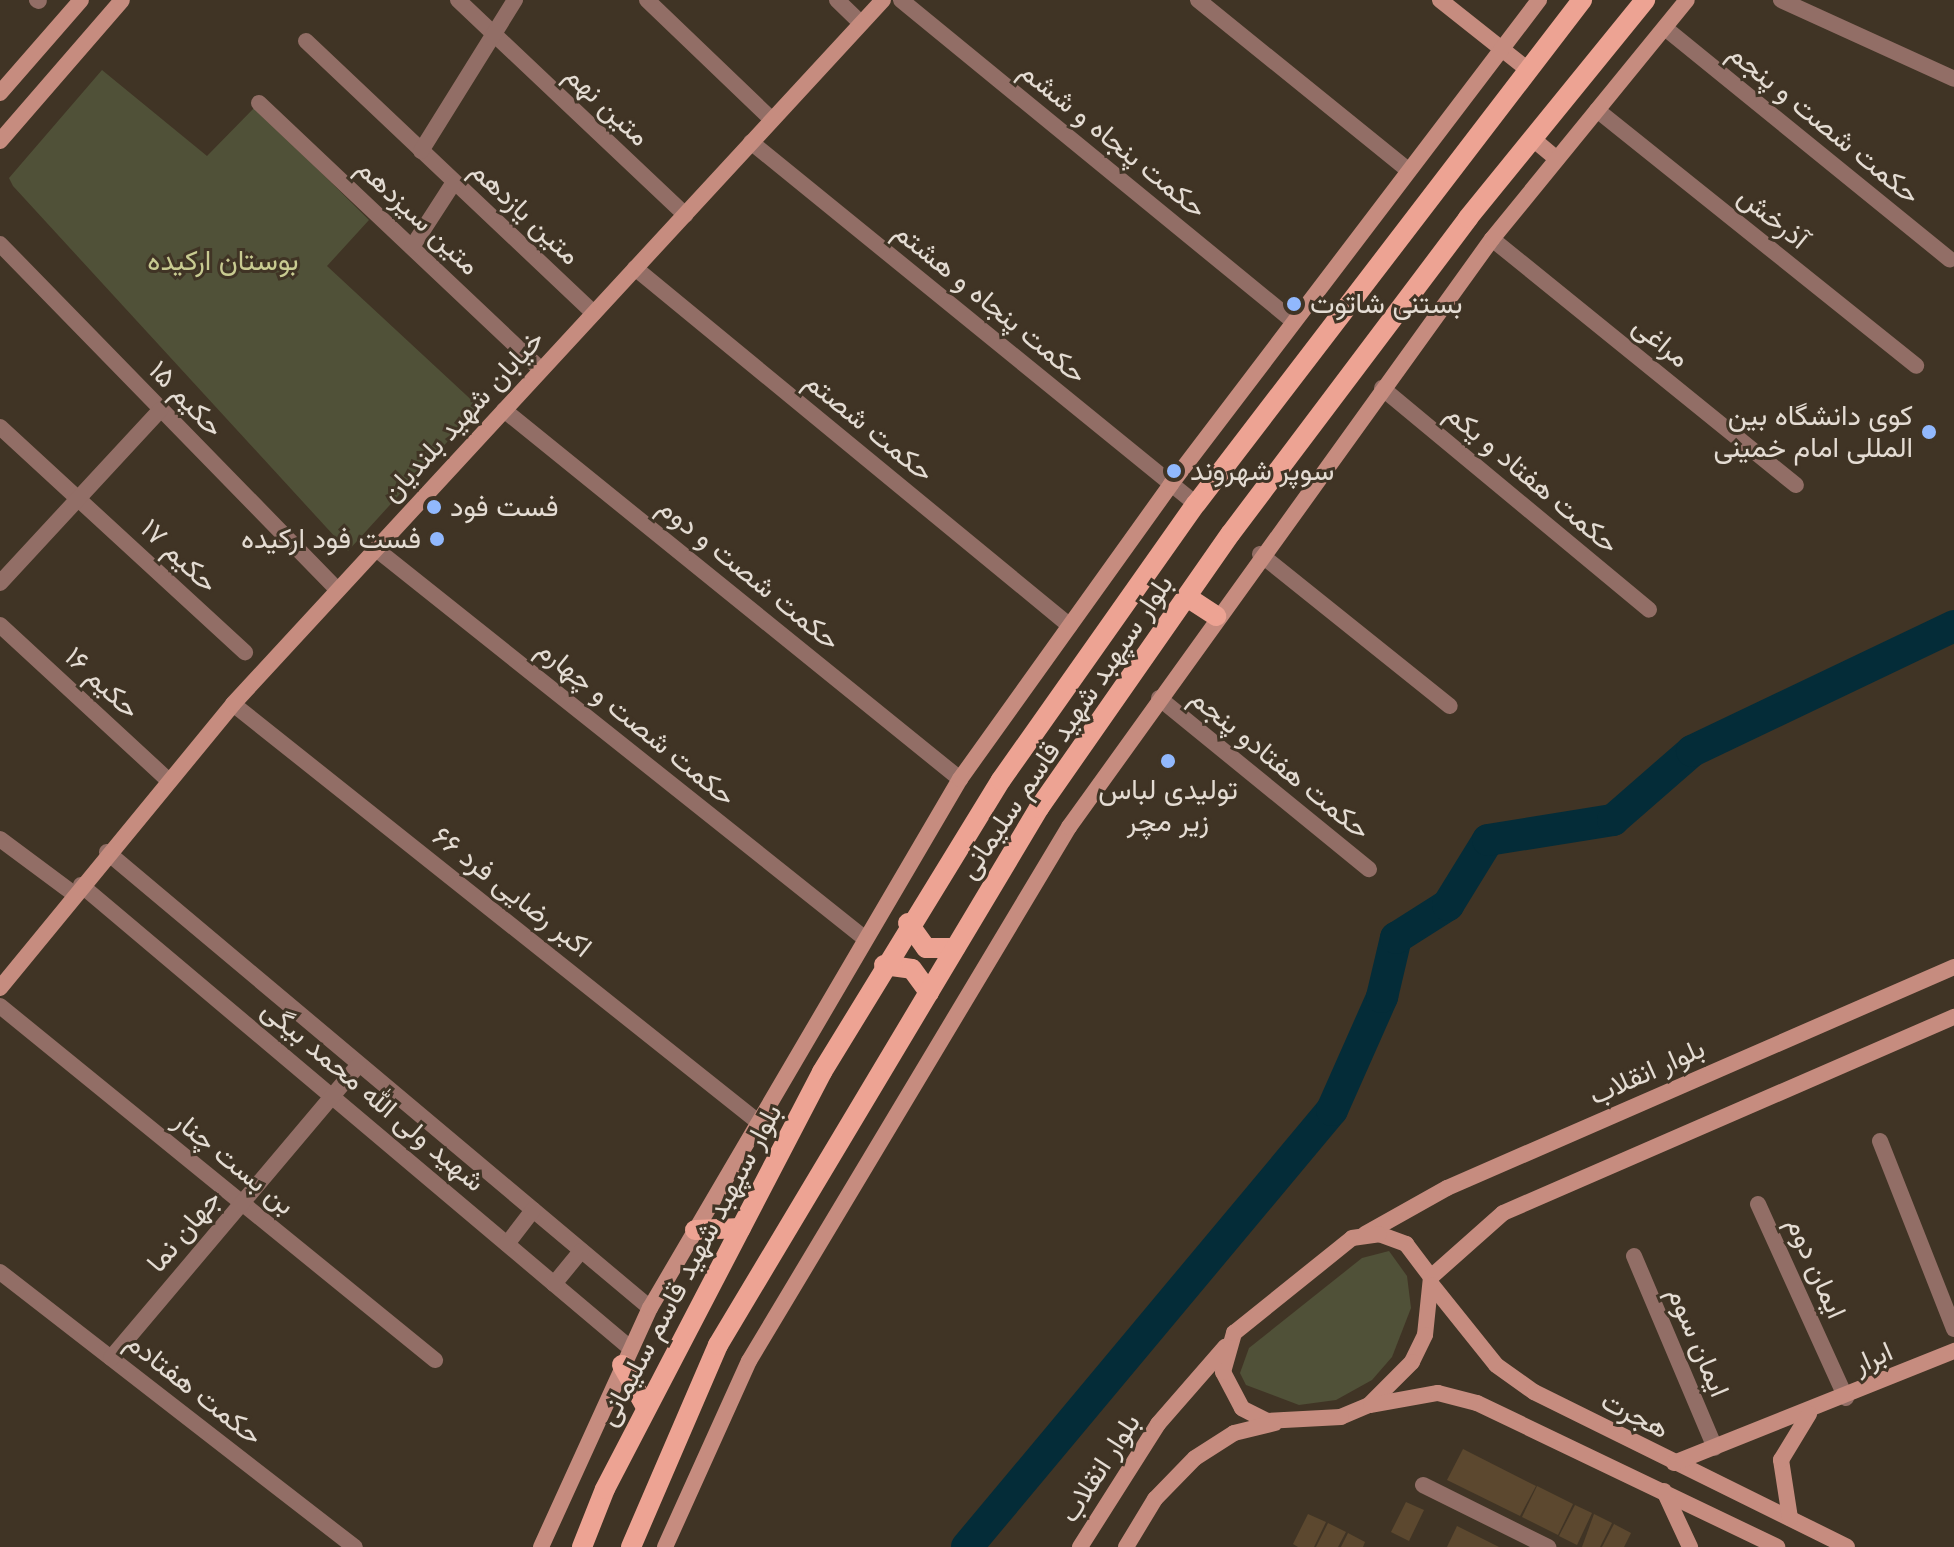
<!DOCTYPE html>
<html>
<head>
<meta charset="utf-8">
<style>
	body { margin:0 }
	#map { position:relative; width:1954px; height:1547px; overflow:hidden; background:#403425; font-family:Poppins,Vazirmatn,sans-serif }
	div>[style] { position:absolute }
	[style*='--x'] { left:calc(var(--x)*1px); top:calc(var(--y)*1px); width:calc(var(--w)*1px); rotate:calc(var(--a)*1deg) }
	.green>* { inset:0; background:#505138 }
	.river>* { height:32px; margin:-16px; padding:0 16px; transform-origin:16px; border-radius:16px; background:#042c38 }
	.building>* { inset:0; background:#5c482f }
	.street>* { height:16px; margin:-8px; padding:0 8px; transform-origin:8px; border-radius:8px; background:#926e66 }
	.secondary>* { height:16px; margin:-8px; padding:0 8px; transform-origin:8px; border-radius:8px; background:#c68c7f }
	.primary>* { height:20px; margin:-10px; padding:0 10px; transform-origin:10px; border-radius:10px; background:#eda393 }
	.dots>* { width:22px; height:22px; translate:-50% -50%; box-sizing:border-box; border:4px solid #403425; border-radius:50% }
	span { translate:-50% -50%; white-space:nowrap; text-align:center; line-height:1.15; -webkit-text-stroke:6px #403425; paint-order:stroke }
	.street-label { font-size:28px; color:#e4dcd3 }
	.park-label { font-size:28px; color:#c8cb91 }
	.poi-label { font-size:28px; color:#e4dcd3 }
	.left { translate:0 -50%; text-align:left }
	.right { translate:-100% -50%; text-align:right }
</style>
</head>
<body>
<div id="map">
	<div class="green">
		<i style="clip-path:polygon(102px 70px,207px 156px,255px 107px,369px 220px,327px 266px,479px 407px,348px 551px,13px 186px,9px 178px)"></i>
		<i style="clip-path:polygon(1389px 1251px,1407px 1276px,1411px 1308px,1392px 1357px,1372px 1380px,1336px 1400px,1299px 1405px,1246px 1385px,1240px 1373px,1249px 1348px,1362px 1258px)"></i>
	</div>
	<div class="river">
		<i style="--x:967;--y:1547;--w:569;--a:-50.13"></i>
		<i style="--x:1332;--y:1110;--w:124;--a:-66.1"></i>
		<i style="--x:1382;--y:997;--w:61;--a:-76.7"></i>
		<i style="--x:1396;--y:938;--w:62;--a:-32.4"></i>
		<i style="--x:1448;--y:905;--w:76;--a:-58.4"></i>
		<i style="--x:1488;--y:840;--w:127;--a:-9.1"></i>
		<i style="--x:1613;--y:820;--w:105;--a:-41.1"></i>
		<i style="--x:1692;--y:751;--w:290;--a:-25.5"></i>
	</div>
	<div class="building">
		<i style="clip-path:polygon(1463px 1449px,1536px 1486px,1520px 1516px,1447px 1480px)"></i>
		<i style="clip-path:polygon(1537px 1486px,1573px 1504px,1558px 1535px,1522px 1517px)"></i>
		<i style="clip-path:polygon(1406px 1502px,1424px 1510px,1409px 1541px,1391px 1532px)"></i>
		<i style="clip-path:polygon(1575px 1505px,1592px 1513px,1577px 1545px,1559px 1536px)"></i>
		<i style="clip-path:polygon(1308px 1514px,1326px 1522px,1314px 1547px,1298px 1547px,1293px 1544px)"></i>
		<i style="clip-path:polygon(1594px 1514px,1612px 1523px,1600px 1547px,1582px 1547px)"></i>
		<i style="clip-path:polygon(1328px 1523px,1346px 1532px,1338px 1547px,1316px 1547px)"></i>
		<i style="clip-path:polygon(1614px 1524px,1631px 1533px,1624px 1547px,1602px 1547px)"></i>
		<i style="clip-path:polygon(1457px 1526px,1499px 1547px,1447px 1547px)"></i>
		<i style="clip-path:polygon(1348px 1533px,1365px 1542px,1363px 1547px,1341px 1547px)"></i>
	</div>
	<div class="street">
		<i style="--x:37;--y:0;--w:2;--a:27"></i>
		<i style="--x:458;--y:0;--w:313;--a:43.4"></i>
		<i style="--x:647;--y:0;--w:173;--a:43.8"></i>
		<i style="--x:837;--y:0;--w:33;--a:44"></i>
		<i style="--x:901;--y:0;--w:507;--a:39.31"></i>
		<i style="--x:1198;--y:0;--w:269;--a:39"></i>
		<i style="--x:1781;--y:0;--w:190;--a:24.5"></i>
		<i style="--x:1665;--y:28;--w:367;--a:39.1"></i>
		<i style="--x:306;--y:41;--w:396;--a:43.4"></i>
		<i style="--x:259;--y:103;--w:388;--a:43.4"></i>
		<i style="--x:1597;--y:110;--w:409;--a:38.7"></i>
		<i style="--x:751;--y:142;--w:574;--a:39.13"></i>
		<i style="--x:421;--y:151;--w:178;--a:-58.1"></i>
		<i style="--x:1492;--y:239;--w:391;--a:39"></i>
		<i style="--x:0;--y:244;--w:482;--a:45.7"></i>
		<i style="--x:412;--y:247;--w:77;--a:-57.1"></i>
		<i style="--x:635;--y:268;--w:563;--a:39.45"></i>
		<i style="--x:1382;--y:388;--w:347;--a:39.7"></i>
		<i style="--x:504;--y:410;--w:587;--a:38.98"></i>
		<i style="--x:0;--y:427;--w:333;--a:42.6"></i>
		<i style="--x:376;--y:549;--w:623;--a:38.54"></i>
		<i style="--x:1260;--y:554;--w:243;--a:38.7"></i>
		<i style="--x:0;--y:583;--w:236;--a:-47.2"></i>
		<i style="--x:0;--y:625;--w:229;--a:42.7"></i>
		<i style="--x:1159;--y:698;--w:271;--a:39.2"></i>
		<i style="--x:233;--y:704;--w:670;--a:38.51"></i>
		<i style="--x:0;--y:839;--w:92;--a:36.6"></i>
		<i style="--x:107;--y:852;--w:709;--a:40.02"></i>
		<i style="--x:81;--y:885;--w:718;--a:40.14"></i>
		<i style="--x:0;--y:1006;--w:561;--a:39.14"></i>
		<i style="--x:1880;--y:1141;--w:202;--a:68.5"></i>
		<i style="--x:1758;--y:1204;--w:213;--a:65.6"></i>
		<i style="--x:507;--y:1244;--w:43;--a:-52.6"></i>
		<i style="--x:1634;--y:1256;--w:208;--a:67.1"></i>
		<i style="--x:0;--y:1272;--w:449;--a:37.8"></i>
		<i style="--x:554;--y:1284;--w:43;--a:-50.7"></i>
		<i style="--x:111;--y:1358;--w:384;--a:-49.8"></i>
		<i style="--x:1423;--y:1485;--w:140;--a:26.4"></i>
	</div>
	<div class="secondary">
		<i style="--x:1440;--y:0;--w:111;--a:38.4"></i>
		<i style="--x:0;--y:93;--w:123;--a:-48.9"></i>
		<i style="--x:1533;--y:139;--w:31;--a:40"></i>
		<i style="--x:0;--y:141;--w:186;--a:-49.1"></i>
		<i style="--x:0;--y:988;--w:367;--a:-50.6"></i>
		<i style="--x:233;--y:704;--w:958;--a:-47.28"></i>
		<i style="--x:1365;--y:1234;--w:94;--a:-29.3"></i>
		<i style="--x:1447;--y:1188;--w:553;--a:-23.55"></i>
		<i style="--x:1379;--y:1234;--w:29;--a:20"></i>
		<i style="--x:1406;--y:1244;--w:41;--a:52.9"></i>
		<i style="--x:1431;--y:1277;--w:58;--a:95.9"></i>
		<i style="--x:1425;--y:1335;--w:30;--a:116"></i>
		<i style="--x:1412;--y:1362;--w:61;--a:135"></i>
		<i style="--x:1369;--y:1405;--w:30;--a:157"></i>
		<i style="--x:1341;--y:1417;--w:74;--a:176.9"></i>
		<i style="--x:1267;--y:1421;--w:28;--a:-153"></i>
		<i style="--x:1242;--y:1408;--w:41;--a:-117.8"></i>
		<i style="--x:1223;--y:1372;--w:41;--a:-74.2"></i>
		<i style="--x:1234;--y:1333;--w:151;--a:-38.8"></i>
		<i style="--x:1352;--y:1238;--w:27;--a:-8"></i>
		<i style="--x:1431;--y:1277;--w:96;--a:-41.6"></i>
		<i style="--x:1503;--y:1213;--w:492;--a:-23.5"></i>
		<i style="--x:1432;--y:1285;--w:102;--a:51.3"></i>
		<i style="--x:1496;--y:1365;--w:47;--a:35.4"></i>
		<i style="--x:1534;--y:1392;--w:349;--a:26.3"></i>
		<i style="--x:1371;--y:1405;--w:68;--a:-10.2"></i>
		<i style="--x:1438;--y:1393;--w:40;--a:14.4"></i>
		<i style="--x:1477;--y:1403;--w:333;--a:25.6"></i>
		<i style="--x:1674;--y:1463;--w:302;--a:-21.8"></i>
		<i style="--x:1664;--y:1491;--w:62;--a:65.1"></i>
		<i style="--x:1790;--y:1518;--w:59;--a:-98.8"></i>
		<i style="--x:1781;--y:1460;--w:54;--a:-58.7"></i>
		<i style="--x:541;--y:1547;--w:263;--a:-65.5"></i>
		<i style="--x:650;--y:1308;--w:613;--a:-59.63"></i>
		<i style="--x:960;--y:779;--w:363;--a:-54.4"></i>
		<i style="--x:1171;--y:484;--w:608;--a:-52.75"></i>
		<i style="--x:665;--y:1547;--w:204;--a:-65.7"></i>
		<i style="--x:749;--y:1361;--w:623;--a:-59.07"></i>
		<i style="--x:1069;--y:827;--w:724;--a:-54.27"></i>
		<i style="--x:1492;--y:239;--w:308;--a:-50.8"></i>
		<i style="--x:1080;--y:1547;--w:146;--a:-57.6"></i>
		<i style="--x:1158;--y:1424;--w:103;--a:-48.9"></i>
		<i style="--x:1126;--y:1547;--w:56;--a:-58.9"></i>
		<i style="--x:1155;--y:1499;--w:57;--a:-45.7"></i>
		<i style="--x:1195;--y:1458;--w:46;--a:-32.7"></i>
		<i style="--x:1234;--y:1433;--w:42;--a:-13.7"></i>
	</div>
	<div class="primary">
		<i style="--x:1187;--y:597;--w:35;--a:33"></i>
		<i style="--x:908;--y:923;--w:31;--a:54"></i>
		<i style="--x:926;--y:948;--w:29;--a:0"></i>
		<i style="--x:884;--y:965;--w:28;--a:8"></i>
		<i style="--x:912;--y:969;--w:29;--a:54"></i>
		<i style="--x:695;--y:1230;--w:46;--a:-2.5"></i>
		<i style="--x:622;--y:1365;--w:48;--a:60.3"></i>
		<i style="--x:582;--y:1547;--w:62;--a:-68.4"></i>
		<i style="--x:605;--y:1489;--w:470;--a:-62.5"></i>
		<i style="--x:822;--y:1072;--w:342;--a:-58.5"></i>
		<i style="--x:1001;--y:780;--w:338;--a:-54.8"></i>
		<i style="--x:1196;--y:504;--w:635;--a:-52.55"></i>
		<i style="--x:631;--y:1547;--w:220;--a:-66.7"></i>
		<i style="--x:718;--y:1345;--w:626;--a:-59.13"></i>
		<i style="--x:1039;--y:808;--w:335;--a:-55.1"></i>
		<i style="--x:1231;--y:533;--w:394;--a:-53"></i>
		<i style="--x:1468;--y:218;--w:281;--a:-50.9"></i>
	</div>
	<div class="dots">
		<i style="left:1294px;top:304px;background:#91b8fd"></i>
		<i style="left:1929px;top:432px;background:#91b8fd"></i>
		<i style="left:1174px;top:471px;background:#91b8fd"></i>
		<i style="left:434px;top:507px;background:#91b8fd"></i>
		<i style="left:437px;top:539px;background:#91b8fd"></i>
		<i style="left:1168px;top:761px;background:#91b8fd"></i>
	</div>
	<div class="street-label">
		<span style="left:607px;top:106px;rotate:43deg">متین نهم</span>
		<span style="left:1824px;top:124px;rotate:39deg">حکمت شصت و پنجم</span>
		<span style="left:1113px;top:140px;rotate:39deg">حکمت پنجاه و ششم</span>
		<span style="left:525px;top:213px;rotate:43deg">متین یازدهم</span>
		<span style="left:418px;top:217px;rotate:43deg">متین سیزدهم</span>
		<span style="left:1773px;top:218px;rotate:39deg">آذرخش</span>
		<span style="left:990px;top:303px;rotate:39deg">حکمت پنجاه و هشتم</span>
		<span style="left:1661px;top:342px;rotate:39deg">مراغی</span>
		<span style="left:186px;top:399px;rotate:46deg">حکیم ۱۵</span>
		<span style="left:463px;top:416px;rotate:-47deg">خیابان شهید بلندیان</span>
		<span style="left:869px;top:427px;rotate:39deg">حکمت شصتم</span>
		<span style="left:1532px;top:479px;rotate:40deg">حکمت هفتاد و یکم</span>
		<span style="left:179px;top:556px;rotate:43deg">حکیم ۱۷</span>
		<span style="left:749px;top:574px;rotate:39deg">حکمت شصت و دوم</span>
		<span style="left:102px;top:683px;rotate:43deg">حکیم ۱۶</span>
		<span style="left:636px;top:723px;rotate:39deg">حکمت شصت و چهارم</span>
		<span style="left:1066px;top:727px;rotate:-56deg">بلوار سپهبد شهید قاسم سلیمانی</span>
		<span style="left:1280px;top:764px;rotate:39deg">حکمت هفتادو پنجم</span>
		<span style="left:512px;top:892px;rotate:38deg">۶۶ اکبر رضایی فرد</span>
		<span style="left:1647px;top:1072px;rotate:-24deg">بلوار انقلاب</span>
		<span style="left:373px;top:1096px;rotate:40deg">شهید ولی الله محمد بیگی</span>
		<span style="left:234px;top:1163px;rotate:39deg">بن بست چنار</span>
		<span style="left:184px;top:1231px;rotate:-50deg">جهان نما</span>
		<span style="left:690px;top:1265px;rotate:-62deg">بلوار سپهبد شهید قاسم سلیمانی</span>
		<span style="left:1816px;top:1268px;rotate:66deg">ایمان دوم</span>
		<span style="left:1698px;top:1342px;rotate:67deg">ایمان سوم</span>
		<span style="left:1873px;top:1358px;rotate:-24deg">ابرار</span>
		<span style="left:194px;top:1389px;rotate:38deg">حکمت هفتادم</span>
		<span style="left:1635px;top:1415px;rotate:27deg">هجرت</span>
		<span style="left:1100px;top:1468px;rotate:-57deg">بلوار انقلاب</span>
	</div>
	<div class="park-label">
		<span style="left:223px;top:261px">بوستان ارکیده</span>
	</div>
	<div class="poi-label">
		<span class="left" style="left:1310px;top:304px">بستنی شاتوت</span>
		<span class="right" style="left:1913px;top:432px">کوی دانشگاه بین<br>المللی امام خمینی</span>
		<span class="left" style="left:1190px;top:471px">سوپر شهروند</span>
		<span class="left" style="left:450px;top:507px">فست فود</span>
		<span class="right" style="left:421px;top:539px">فست فود ارکیده</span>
		<span style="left:1168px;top:806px">تولیدی لباس<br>زیر مچر</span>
	</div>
</div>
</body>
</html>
